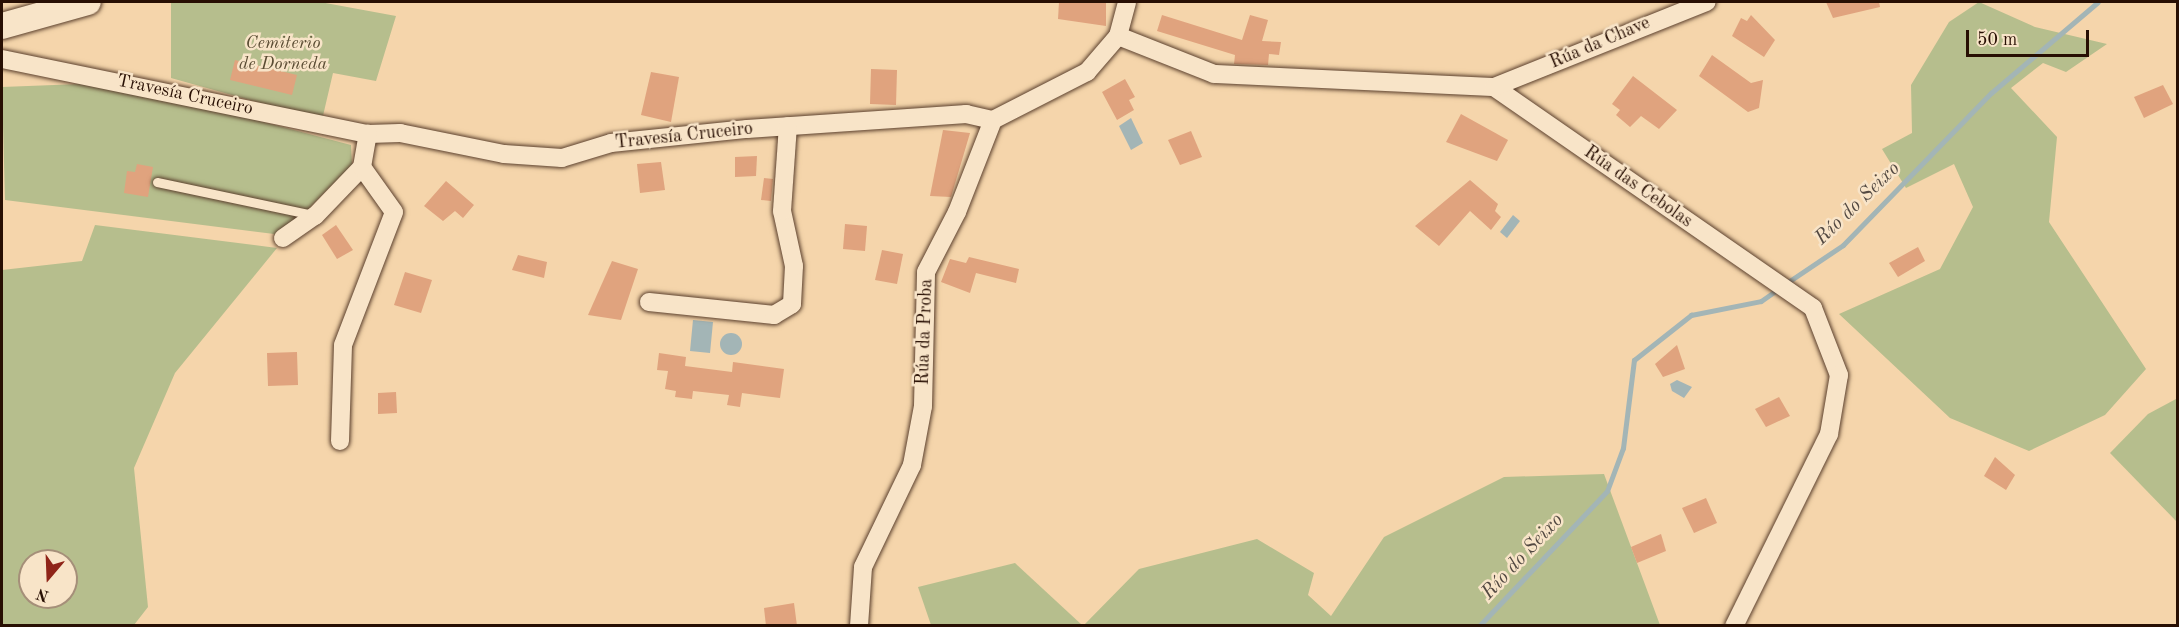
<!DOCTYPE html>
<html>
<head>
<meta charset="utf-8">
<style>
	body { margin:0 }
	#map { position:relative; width:2179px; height:627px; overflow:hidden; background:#f5d5ab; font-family:"Old Standard TT",serif }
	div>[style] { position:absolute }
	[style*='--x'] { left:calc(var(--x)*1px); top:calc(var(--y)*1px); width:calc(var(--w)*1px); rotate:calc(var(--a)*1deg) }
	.green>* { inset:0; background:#b6be8d }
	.water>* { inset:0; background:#a3b5b6 }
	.round { border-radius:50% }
	.stream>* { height:5px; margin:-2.5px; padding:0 2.5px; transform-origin:2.5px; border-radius:2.5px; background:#a3b5b6 }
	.building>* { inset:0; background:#e0a37e }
	.roads { filter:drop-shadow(0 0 2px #5b402d) drop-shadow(0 0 2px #5b402d) }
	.lane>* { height:9px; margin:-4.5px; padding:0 4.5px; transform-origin:4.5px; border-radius:4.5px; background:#f8e4c8 }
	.street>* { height:18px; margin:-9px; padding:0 9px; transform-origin:9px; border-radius:9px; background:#f8e4c8 }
	.secondary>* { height:26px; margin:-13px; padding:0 13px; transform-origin:13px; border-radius:13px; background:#f8e4c8 }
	span { translate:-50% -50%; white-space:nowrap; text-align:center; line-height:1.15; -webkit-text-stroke:5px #f8e4c8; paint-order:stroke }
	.street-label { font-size:18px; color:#280f03 }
	.park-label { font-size:18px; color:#5a4c33; font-style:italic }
	.water-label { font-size:20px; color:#534942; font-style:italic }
	.frame { position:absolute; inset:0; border:3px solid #280f03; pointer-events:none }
	.north { position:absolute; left:18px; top:549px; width:60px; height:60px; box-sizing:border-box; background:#f8e4c8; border:2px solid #a58f79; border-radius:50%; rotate:199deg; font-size:16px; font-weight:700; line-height:24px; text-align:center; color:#280f03 }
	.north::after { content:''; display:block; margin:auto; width:21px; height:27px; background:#8f2418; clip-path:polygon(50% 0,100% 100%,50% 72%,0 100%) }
	.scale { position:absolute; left:1966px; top:30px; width:123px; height:27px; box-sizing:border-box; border:3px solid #280f03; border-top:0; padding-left:8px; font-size:18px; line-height:21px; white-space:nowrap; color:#280f03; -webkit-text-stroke:4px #f8e4c8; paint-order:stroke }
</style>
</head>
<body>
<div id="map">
	<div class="green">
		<i style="clip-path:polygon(171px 2px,320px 2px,396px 16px,376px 81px,333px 73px,322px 120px,171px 78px)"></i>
		<i style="clip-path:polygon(1979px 2px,2035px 27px,2107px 44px,2066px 72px,2043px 63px,2011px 88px,2057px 137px,2049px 222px,2146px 369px,2105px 415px,2029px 451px,1950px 418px,1839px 314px,1940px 269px,1973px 207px,1954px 164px,1906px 188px,1882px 149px,1912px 133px,1911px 85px,1949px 22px)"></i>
		<i style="clip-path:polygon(80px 84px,202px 106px,351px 145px,352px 165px,282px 235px,5px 200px,2px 87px)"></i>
		<i style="clip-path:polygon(evenodd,95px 225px,277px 248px,175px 373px,134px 468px,148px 607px,134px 625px,2px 625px,2px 270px,82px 261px,95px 225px,30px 561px,66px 561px,66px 597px,30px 597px,30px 561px)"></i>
		<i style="clip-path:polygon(2176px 399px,2178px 401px,2177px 522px,2110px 453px,2148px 414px)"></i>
		<i style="clip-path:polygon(1604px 474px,1660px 625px,1083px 626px,1139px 569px,1257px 539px,1314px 573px,1308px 595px,1331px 616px,1384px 537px,1504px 477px)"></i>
		<i style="clip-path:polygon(1015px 563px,1082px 625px,931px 625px,918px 587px)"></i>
	</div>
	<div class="water">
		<i style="clip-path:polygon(1131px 118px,1143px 143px,1131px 150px,1119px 126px)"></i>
		<i style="clip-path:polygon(1513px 215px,1520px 221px,1507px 238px,1500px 232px)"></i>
		<i style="clip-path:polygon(693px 320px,713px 322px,710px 353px,690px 351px)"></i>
		<i class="round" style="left:720px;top:333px;width:22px;height:22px"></i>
		<i style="clip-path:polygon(1677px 380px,1692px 387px,1684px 398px,1672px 391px,1670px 384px)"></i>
	</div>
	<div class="stream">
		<i style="--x:1785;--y:284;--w:70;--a:-33.9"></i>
		<i style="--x:1843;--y:245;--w:212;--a:-45.8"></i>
		<i style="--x:1991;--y:93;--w:140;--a:-40.4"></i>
		<i style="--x:1479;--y:626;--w:186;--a:-46.5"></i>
		<i style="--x:1607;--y:491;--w:46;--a:-69.6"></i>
		<i style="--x:1623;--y:448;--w:89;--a:-82.9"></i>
		<i style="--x:1634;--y:360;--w:73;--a:-38.3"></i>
		<i style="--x:1691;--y:315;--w:71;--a:-11.3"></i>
		<i style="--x:1761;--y:301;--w:21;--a:-35"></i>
	</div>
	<div class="building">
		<i style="clip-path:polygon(1059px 2px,1106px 2px,1106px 26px,1058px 19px)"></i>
		<i style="clip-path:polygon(1826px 2px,1879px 2px,1880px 7px,1833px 18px)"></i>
		<i style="clip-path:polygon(1162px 15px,1242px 40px,1250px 15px,1268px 20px,1262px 41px,1281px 42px,1279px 55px,1269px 54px,1268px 65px,1234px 64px,1235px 55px,1157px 31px)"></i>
		<i style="clip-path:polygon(1751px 15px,1775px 40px,1764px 57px,1732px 36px,1741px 18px,1747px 21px)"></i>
		<i style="clip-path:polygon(1712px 55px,1751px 83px,1763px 80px,1759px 108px,1748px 112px,1699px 76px)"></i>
		<i style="clip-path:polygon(235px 60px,297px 75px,292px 95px,230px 80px)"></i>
		<i style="clip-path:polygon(871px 69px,897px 70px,896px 105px,870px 104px)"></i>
		<i style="clip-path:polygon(651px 72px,679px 77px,671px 122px,641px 115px)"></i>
		<i style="clip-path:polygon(1633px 76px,1677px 110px,1659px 129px,1641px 116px,1630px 127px,1616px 115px,1620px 110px,1612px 104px)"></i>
		<i style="clip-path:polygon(1125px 79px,1135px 97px,1129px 100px,1134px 110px,1117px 120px,1102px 92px)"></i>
		<i style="clip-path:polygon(2163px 85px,2173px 104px,2144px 118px,2134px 97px)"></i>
		<i style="clip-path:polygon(1461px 114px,1508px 140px,1497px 161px,1446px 142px)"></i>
		<i style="clip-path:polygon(943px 130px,970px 133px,951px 197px,930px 196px)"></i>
		<i style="clip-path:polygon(1191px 131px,1202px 157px,1180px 165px,1168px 140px)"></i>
		<i style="clip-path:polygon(757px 156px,756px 176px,735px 177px,735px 157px)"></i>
		<i style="clip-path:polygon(661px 162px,665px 190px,640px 193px,637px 164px)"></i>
		<i style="clip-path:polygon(137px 164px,153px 167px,148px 197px,124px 193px,127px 171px,135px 172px)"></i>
		<i style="clip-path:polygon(764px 178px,773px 179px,771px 201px,761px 200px)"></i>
		<i style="clip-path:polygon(1470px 180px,1498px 204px,1495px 211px,1501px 217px,1491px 230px,1470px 211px,1439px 246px,1415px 226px)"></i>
		<i style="clip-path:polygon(446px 181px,474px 205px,463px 218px,455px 211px,443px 221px,424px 206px)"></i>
		<i style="clip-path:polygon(845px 224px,867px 226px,865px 251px,843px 249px)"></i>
		<i style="clip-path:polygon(336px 225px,353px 250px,337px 259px,322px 235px)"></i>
		<i style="clip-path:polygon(1918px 247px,1925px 261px,1898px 277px,1889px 263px)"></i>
		<i style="clip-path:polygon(882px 250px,903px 254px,897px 284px,875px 280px)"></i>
		<i style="clip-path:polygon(518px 255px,547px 262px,544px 278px,512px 270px)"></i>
		<i style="clip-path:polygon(969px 257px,1019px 269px,1016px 283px,976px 273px,970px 293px,941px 282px,950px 259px,966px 263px)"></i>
		<i style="clip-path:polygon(612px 261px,638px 269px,621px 320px,588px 315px)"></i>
		<i style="clip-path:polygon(405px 272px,432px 280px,421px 313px,394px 305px)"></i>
		<i style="clip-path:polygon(1677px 345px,1685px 369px,1663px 377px,1655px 364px)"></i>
		<i style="clip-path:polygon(297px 352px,298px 385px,268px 386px,267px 353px)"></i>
		<i style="clip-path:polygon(659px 353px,686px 357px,685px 366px,732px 372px,733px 362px,784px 369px,780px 398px,742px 393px,740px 407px,727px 405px,729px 395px,693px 391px,692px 399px,675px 397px,676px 391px,665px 389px,668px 371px,657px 370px)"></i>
		<i style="clip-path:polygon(396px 392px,397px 413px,378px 414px,378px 393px)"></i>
		<i style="clip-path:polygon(1779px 397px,1790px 416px,1766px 427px,1755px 409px)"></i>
		<i style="clip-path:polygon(1995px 457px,2015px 475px,2006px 490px,1984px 476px)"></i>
		<i style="clip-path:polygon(1706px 498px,1717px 523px,1694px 533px,1682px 508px)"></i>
		<i style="clip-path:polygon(1661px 534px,1666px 551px,1637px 563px,1631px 547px)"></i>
		<i style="clip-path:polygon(794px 603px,797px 626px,766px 626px,764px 608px)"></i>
	</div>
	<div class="roads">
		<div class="lane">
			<i style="--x:157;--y:182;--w:159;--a:11.9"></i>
		</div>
		<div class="street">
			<i style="--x:1118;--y:36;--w:103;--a:21.6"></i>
			<i style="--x:1214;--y:74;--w:280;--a:2.7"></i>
			<i style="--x:1494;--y:87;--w:388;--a:34.7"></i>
			<i style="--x:1813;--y:308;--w:72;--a:68.8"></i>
			<i style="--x:1839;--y:375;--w:60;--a:99.6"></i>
			<i style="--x:1829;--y:434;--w:214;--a:116.3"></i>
			<i style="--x:2;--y:59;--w:374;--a:11.6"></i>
			<i style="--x:368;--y:134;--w:32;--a:-2"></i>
			<i style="--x:400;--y:133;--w:106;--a:11.4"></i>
			<i style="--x:504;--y:154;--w:58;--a:3.9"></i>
			<i style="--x:562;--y:158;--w:51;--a:-17"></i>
			<i style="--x:611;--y:143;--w:137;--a:-5.9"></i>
			<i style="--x:747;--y:129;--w:220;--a:-3.9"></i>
			<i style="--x:966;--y:114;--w:28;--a:13"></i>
			<i style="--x:1494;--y:87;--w:229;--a:-21.8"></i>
			<i style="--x:283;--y:238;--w:39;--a:-35"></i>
			<i style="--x:315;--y:216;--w:68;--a:-46.2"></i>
			<i style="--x:649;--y:302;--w:126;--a:5.9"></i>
			<i style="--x:774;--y:315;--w:21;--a:-31"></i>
			<i style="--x:792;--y:304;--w:38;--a:-87"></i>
			<i style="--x:794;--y:266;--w:56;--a:-102.3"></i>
			<i style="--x:782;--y:211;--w:85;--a:-86"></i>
			<i style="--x:340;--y:441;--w:96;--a:-88.2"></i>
			<i style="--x:343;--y:345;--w:142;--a:-69"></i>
			<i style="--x:394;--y:212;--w:55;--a:-125.4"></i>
			<i style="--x:362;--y:167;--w:34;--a:-80"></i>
			<i style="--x:859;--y:626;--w:59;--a:-86.1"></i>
			<i style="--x:863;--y:567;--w:113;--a:-64.3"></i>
			<i style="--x:912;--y:465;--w:60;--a:-79.4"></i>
			<i style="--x:923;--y:406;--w:134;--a:-88.7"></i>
			<i style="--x:926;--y:272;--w:68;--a:-62.7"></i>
			<i style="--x:957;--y:212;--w:99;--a:-68.6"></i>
			<i style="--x:993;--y:120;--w:106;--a:-27.1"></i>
			<i style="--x:1087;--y:72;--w:48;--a:-49.3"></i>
			<i style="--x:1118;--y:36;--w:35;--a:-75"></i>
		</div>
		<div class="secondary">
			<i style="--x:2;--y:26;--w:89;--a:-15.6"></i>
		</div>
	</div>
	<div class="street-label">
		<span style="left:1600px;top:43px;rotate:-23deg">Rúa da Chave</span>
		<span style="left:185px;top:95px;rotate:12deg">Travesía Cruceiro</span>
		<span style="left:684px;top:136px;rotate:-6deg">Travesía Cruceiro</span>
		<span style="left:1638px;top:187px;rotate:35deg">Rúa das Cebolas</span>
		<span style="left:925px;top:332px;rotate:-88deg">Rúa da Proba</span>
	</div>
	<div class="park-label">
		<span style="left:283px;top:54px">Cemiterio<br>de Dorneda</span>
	</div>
	<div class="water-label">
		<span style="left:1858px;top:204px;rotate:-44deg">Río do Seixo</span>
		<span style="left:1523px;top:557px;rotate:-47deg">Río do Seixo</span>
	</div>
	<div class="frame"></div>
	<div class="north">N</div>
	<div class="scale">50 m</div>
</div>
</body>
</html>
